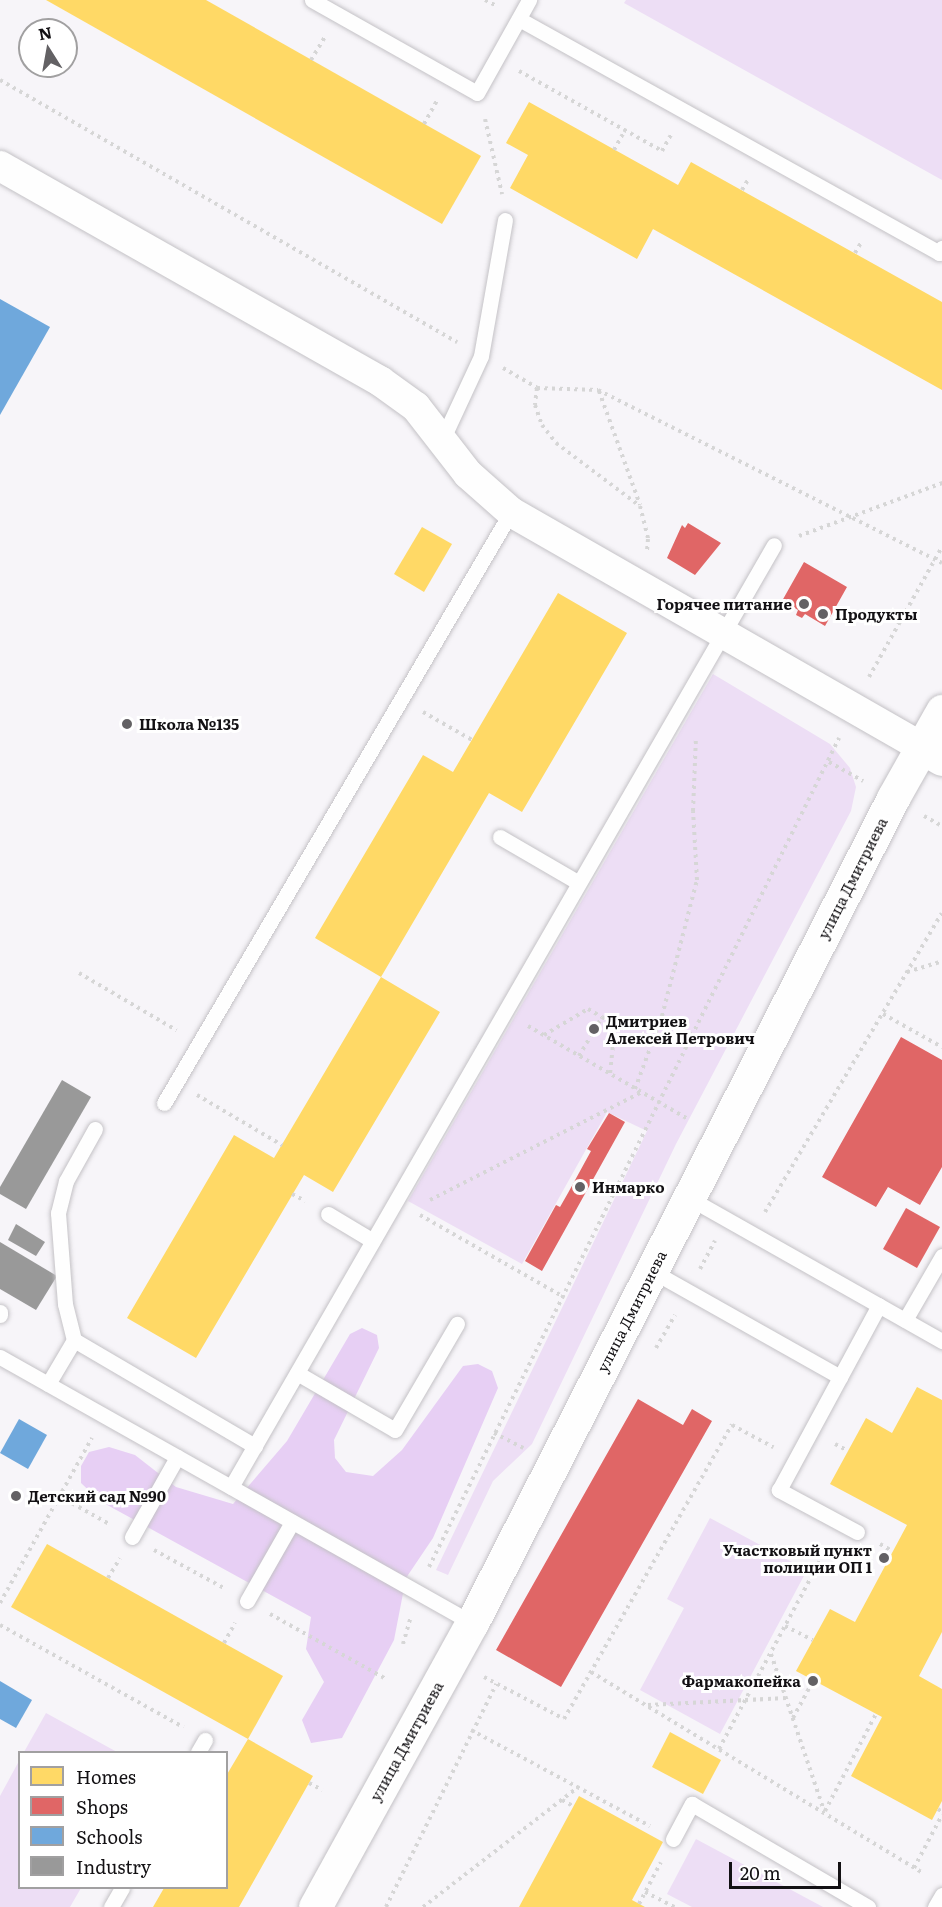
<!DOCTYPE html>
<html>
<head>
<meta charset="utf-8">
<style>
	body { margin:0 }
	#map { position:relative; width:942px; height:1907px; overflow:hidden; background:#f7f5f9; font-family:Literata,serif }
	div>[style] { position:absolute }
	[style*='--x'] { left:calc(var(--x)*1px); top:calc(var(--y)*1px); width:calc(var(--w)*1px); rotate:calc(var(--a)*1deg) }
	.green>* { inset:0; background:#eddef5 }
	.forest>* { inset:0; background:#e7cff4 }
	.homes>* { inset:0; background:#ffd966 }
	.shops>* { inset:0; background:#e06666 }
	.schools>* { inset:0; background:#6fa8dc }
	.industry>* { inset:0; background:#999 }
	.path>* { height:4px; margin-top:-2px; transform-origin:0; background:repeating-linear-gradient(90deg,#d6d6d6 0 3px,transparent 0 7.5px) }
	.roads { filter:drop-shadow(0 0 2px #c4c2c6) drop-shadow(0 0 2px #c4c2c6) }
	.service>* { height:15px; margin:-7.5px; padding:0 7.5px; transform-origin:7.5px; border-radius:7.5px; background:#fefefe }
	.minor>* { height:30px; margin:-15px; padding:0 15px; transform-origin:15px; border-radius:15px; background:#fefefe }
	.tertiary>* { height:33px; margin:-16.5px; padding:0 16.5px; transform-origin:16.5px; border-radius:16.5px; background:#fefefe }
	.secondary>* { height:33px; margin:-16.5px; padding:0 16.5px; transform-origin:16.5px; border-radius:16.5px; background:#fefefe }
	.dots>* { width:16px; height:16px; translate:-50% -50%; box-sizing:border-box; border:3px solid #fff; border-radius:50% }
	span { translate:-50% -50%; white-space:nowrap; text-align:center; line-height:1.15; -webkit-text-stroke:6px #fff; paint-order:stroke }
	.poi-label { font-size:15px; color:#131114; font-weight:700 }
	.right { translate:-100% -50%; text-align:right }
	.left { translate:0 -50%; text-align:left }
	.street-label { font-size:15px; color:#131114 }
	.legend { position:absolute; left:18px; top:1751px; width:210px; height:138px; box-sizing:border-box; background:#fff; border:2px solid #a1a0a1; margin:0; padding:8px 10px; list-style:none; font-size:18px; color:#131114 }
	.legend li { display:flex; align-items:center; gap:12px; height:30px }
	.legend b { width:30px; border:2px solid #a1a0a1 }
	.north { position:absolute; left:18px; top:18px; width:60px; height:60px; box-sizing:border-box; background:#fff; border:2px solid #a1a0a1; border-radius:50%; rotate:349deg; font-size:16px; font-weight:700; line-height:24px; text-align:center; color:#131114 }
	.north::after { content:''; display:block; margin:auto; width:21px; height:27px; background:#636164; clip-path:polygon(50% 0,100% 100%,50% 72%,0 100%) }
	.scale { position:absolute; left:729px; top:1862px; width:112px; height:27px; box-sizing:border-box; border:3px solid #131114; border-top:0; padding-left:8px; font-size:18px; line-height:21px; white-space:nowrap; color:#131114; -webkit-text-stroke:4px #fff; paint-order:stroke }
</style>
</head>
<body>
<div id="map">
	<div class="green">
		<i style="clip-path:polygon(626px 0,942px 0,942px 180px,624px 3px)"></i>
		<i style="clip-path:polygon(713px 674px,830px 744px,850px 768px,856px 787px,851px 811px,676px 1144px,532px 1444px,493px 1481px,448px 1575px,436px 1570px,647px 1131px,607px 1112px,522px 1264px,408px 1201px)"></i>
		<i style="clip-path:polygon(710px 1518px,807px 1570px,720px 1734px,640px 1690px,684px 1608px,667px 1599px)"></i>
		<i style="clip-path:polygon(46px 1713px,117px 1752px,24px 1752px)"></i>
		<i style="clip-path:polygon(19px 1761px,20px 1888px,81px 1888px,70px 1907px,0 1907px,0 1796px)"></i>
		<i style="clip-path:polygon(696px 1839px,823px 1907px,692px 1907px,667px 1894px)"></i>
	</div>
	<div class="forest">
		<i style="clip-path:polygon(362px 1328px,377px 1335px,379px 1348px,334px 1440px,335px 1458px,346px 1472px,373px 1476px,402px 1450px,463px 1366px,478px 1364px,492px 1371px,498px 1388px,433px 1538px,406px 1578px,394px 1640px,342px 1738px,311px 1743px,302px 1720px,324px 1682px,306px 1649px,311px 1617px,100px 1501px,81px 1483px,81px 1466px,89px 1452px,109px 1447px,135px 1455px,176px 1487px,233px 1504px,287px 1441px,350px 1334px)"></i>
	</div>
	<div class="homes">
		<i style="clip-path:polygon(46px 0,206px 0,481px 156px,442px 224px)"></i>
		<i style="clip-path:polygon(529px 102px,678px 185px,691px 162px,942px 302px,942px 390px,653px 229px,637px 259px,510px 188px,528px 155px,506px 143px)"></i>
		<i style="clip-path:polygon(422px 527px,452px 544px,424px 592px,394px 574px)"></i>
		<i style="clip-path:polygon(558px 593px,627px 633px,522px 812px,489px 793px,381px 977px,315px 938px,423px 755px,453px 772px)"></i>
		<i style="clip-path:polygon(381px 977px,440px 1012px,333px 1192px,304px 1175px,196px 1358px,127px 1318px,234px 1135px,274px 1158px)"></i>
		<i style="clip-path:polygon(917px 1387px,942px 1400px,942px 1632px,919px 1676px,942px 1689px,942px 1801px,932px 1820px,851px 1776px,882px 1717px,796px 1671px,830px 1609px,855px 1622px,907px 1525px,830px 1484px,866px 1418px,892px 1433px)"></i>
		<i style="clip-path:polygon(47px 1544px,283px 1676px,248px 1739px,11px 1607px)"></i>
		<i style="clip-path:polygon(670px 1732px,721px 1760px,703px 1794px,652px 1767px)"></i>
		<i style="clip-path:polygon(248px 1739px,313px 1776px,309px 1783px,239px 1907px,153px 1907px,164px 1888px,226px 1888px,226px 1776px)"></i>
		<i style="clip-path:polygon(579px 1796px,663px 1842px,632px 1900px,645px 1907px,519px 1907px)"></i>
	</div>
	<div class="shops">
		<i style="clip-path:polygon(688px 523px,721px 543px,695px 575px,667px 558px,682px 525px,685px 528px)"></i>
		<i style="clip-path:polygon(804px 562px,847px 587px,825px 626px,805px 614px,802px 618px,796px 615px,798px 610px,782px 601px)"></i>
		<i style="clip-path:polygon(901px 1037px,942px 1060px,942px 1167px,920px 1205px,888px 1187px,876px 1207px,822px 1177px)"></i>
		<i style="clip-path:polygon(609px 1113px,625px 1122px,542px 1271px,525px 1261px,556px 1205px,560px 1207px,568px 1193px,591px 1151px,587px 1149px)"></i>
		<i style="clip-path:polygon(906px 1208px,940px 1227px,917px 1268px,883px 1249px)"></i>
		<i style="clip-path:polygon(638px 1399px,683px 1425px,692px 1409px,712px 1421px,561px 1687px,496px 1650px)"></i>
	</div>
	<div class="schools">
		<i style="clip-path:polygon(0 299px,50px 327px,0 415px)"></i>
		<i style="clip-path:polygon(19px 1419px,47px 1435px,28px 1469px,0 1453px)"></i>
		<i style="clip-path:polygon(0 1681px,32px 1700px,16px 1728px,0 1719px)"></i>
	</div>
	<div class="industry">
		<i style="clip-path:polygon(62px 1080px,91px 1097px,26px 1209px,0 1194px,0 1187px)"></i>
		<i style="clip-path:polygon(16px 1224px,45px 1242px,36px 1256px,8px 1240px)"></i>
		<i style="clip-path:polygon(0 1242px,57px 1276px,36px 1310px,0 1289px)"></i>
	</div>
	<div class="path">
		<i style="--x:485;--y:0;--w:11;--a:27"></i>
		<i style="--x:311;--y:60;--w:27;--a:-59"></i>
		<i style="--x:519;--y:71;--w:164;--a:29.2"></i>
		<i style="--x:662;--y:151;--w:21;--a:-61"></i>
		<i style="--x:0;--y:80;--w:527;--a:29.83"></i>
		<i style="--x:485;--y:119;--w:77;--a:77.2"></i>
		<i style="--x:424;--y:124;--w:26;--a:-61"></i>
		<i style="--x:614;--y:150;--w:23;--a:-61"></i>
		<i style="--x:742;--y:190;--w:14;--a:-60"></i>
		<i style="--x:855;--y:253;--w:14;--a:-60"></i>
		<i style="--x:503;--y:368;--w:39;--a:30"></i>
		<i style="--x:537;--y:388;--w:61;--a:1.9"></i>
		<i style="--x:598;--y:390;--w:385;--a:26.7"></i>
		<i style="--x:537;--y:388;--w:17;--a:97"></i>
		<i style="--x:535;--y:405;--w:21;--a:71"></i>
		<i style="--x:542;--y:425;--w:23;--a:52"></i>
		<i style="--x:556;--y:443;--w:105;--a:36.9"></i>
		<i style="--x:640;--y:506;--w:34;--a:76"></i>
		<i style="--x:648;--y:539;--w:12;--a:95"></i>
		<i style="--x:599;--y:391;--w:121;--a:70.2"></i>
		<i style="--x:799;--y:536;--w:153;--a:-20.3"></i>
		<i style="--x:869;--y:677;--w:149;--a:-60.7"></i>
		<i style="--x:423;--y:712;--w:56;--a:29.7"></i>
		<i style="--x:829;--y:762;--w:39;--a:29"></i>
		<i style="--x:924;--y:816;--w:21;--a:29"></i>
		<i style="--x:907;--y:972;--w:37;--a:-17"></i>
		<i style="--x:79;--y:973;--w:113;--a:30.4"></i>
		<i style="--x:883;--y:1014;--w:68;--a:29.2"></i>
		<i style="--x:528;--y:1026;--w:185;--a:30.2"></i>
		<i style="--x:544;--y:1035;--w:51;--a:-30.6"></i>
		<i style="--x:588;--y:1009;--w:16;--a:30"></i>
		<i style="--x:602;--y:1017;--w:15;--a:32"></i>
		<i style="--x:615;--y:1025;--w:49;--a:95.8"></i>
		<i style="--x:579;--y:1056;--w:45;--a:-59.5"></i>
		<i style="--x:635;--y:1089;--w:78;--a:-69.7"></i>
		<i style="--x:662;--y:1016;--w:140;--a:-75.6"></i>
		<i style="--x:697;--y:880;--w:69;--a:-93.3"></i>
		<i style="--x:693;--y:811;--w:74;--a:-87.7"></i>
		<i style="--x:197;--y:1095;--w:99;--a:30.5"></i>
		<i style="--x:292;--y:1194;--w:15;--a:28"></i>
		<i style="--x:430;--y:1200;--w:238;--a:-27"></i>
		<i style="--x:765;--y:1212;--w:347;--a:-59.4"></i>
		<i style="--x:420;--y:1215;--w:166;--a:29.7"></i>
		<i style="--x:700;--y:1269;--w:32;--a:-62"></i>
		<i style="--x:656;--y:1348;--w:38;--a:-60"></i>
		<i style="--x:494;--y:1433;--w:33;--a:27"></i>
		<i style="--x:835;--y:1444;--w:15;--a:28"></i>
		<i style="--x:59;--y:1496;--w:57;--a:29.2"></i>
		<i style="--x:880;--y:1544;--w:14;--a:30"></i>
		<i style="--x:154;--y:1550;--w:80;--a:28.5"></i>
		<i style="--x:429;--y:1567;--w:925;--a:-63.68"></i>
		<i style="--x:108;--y:1578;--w:23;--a:-59"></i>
		<i style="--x:0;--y:1603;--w:189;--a:-60.9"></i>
		<i style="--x:270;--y:1614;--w:131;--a:29.3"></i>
		<i style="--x:0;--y:1625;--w:210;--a:29.1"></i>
		<i style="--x:785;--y:1626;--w:31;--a:27"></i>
		<i style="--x:224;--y:1643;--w:23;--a:-61"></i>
		<i style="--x:403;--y:1644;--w:26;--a:-74"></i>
		<i style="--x:771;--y:1654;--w:166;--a:71.3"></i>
		<i style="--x:591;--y:1672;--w:389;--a:31.2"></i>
		<i style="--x:484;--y:1677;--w:90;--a:27.7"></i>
		<i style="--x:564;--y:1719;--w:339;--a:-60.3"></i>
		<i style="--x:732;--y:1425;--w:47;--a:28.2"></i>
		<i style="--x:648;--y:1705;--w:138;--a:-2.9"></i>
		<i style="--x:793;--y:1718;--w:42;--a:-61.6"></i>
		<i style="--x:471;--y:1730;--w:203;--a:28.2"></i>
		<i style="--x:719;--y:1749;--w:230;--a:-61.8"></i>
		<i style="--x:309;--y:1783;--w:15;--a:28"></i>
		<i style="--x:562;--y:1800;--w:13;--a:29"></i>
		<i style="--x:938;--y:1809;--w:5;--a:37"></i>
		<i style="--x:825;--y:1811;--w:110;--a:-62.3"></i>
		<i style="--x:914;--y:1868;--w:60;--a:-62.2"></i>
		<i style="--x:645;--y:1892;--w:33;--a:27"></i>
		<i style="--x:639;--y:1904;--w:47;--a:-62.4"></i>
		<i style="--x:386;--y:1907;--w:249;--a:-63.7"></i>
		<i style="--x:423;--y:1907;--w:196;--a:-37.7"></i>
	</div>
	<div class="roads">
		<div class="service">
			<i style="--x:312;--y:0;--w:189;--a:29.4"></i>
			<i style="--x:477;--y:93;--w:107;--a:-60.8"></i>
			<i style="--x:519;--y:19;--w:481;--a:29.1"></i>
			<i style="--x:939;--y:253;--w:6;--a:-59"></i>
			<i style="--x:443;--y:438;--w:90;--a:-65.1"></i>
			<i style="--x:481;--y:356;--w:138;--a:-80"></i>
			<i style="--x:500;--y:837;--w:91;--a:30.2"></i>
			<i style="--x:164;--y:1103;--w:685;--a:-59.58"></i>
			<i style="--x:95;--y:1129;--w:60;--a:119.1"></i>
			<i style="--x:66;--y:1181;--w:33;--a:104"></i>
			<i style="--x:58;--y:1213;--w:91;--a:85.6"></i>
			<i style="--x:65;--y:1304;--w:37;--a:76"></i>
			<i style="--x:74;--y:1340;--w:210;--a:30.4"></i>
			<i style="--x:689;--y:1198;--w:291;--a:29.5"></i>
			<i style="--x:328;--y:1214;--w:52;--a:31"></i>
			<i style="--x:652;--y:1271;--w:216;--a:29.4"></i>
			<i style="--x:0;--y:1312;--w:3;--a:90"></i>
			<i style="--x:905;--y:1320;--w:74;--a:-60"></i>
			<i style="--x:0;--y:1357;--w:542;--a:29.4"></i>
			<i style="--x:297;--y:1373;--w:113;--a:30.2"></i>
			<i style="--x:395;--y:1430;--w:123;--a:-59.7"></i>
			<i style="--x:48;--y:1384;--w:51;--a:-59.4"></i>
			<i style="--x:231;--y:1487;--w:1087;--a:-60.04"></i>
			<i style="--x:857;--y:1532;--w:89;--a:-151.7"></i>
			<i style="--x:779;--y:1490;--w:210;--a:-61.6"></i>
			<i style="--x:132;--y:1537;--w:92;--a:-60.6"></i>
			<i style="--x:247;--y:1601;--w:91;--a:-60.3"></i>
			<i style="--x:198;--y:1752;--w:14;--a:-60"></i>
			<i style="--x:673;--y:1839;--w:40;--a:-62"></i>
			<i style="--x:692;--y:1804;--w:204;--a:30.3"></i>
			<i style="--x:111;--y:1907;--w:22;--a:-60"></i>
			<i style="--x:935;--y:1907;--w:14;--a:-60"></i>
		</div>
		<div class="minor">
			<i style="--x:0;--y:166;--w:437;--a:29.5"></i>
			<i style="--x:380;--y:381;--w:44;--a:35.8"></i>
			<i style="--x:416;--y:407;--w:85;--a:52.2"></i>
			<i style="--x:468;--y:474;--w:57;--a:41.5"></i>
			<i style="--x:511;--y:512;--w:473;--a:29.8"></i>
		</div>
		<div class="tertiary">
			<i style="--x:921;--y:747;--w:24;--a:30"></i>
		</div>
		<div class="secondary">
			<i style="--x:315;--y:1907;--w:325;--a:-61.1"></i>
			<i style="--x:472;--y:1623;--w:926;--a:-62.96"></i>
			<i style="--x:893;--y:798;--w:100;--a:-60.6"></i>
		</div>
	</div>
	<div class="dots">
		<i style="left:804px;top:604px;background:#636164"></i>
		<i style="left:823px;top:614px;background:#636164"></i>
		<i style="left:127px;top:724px;background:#636164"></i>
		<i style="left:594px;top:1029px;background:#636164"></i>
		<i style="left:580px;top:1187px;background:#636164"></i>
		<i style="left:16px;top:1496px;background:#636164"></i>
		<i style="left:884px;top:1558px;background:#636164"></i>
		<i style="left:813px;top:1681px;background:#636164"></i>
	</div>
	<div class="poi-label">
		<span class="right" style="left:792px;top:604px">Горячее питание</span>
		<span class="left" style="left:835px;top:614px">Продукты</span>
		<span class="left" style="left:139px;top:724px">Школа №135</span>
		<span class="left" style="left:606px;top:1029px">Дмитриев<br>Алексей Петрович</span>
		<span class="left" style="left:592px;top:1187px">Инмарко</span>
		<span class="left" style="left:28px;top:1496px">Детский сад №90</span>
		<span class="right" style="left:872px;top:1558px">Участковый пункт<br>полиции ОП 1</span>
		<span class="right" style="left:801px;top:1681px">Фармакопейка</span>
	</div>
	<div class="street-label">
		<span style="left:852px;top:878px;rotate:-63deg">улица Дмитриева</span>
		<span style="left:631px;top:1311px;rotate:-63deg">улица Дмитриева</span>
		<span style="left:406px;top:1741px;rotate:-61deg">улица Дмитриева</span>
	</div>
	<ul class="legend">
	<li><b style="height:16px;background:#ffd966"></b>Homes</li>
	<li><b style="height:16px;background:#e06666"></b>Shops</li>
	<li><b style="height:16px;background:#6fa8dc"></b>Schools</li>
	<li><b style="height:16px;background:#999"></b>Industry</li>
	</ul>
	<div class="north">N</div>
	<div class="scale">20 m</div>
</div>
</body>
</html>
